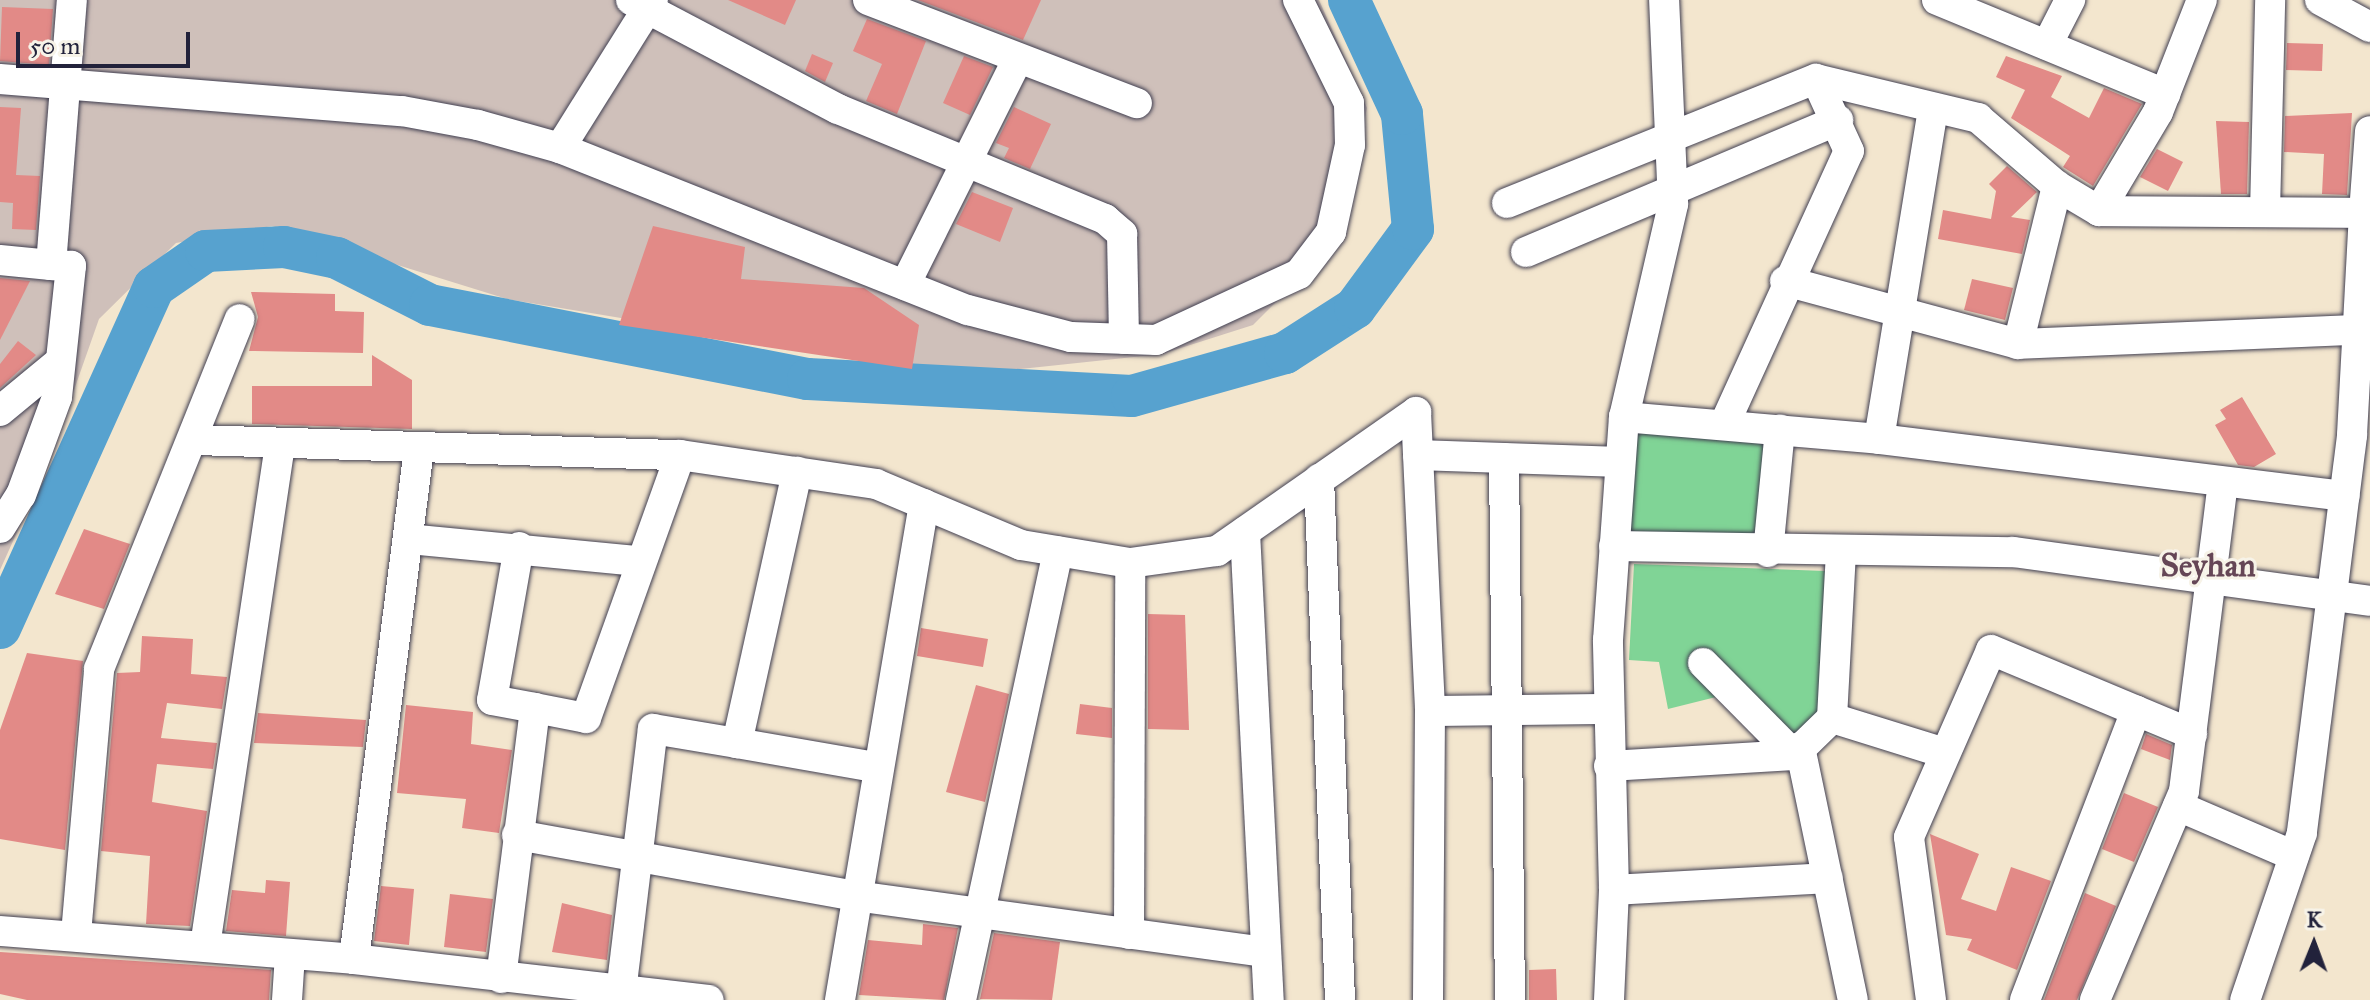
<!DOCTYPE html>
<html>
<head>
<meta charset="utf-8">
<style>
	body { margin:0 }
	#map { position:relative; width:2370px; height:1000px; overflow:hidden; background:#f3e6ce; font-family:"IM FELL Great Primer",serif }
	div>[style] { position:absolute }
	[style*='--x'] { left:calc(var(--x)*1px); top:calc(var(--y)*1px); width:calc(var(--w)*1px); rotate:calc(var(--a)*1deg) }
	.industrial>* { inset:0; background:#cfc0ba }
	.green>* { inset:0; background:#80d496 }
	.river>* { height:42px; margin:-21px; padding:0 21px; transform-origin:21px; border-radius:21px; background:#57a2cf }
	.building>* { inset:0; background:#e28a87 }
	.roads { filter:drop-shadow(0 0 2px #413f51) drop-shadow(0 0 2px #413f51) }
	.minor>* { height:30px; margin:-15px; padding:0 15px; transform-origin:15px; border-radius:15px; background:#fff }
	span { translate:-50% -50%; white-space:nowrap; text-align:center; line-height:1.15; -webkit-text-stroke:6px #f7f3e8; paint-order:stroke }
	.district-label { font-size:32px; color:#654656; font-weight:700 }
	.north { position:absolute; left:2274px; top:904px; width:80px; height:80px; -webkit-text-stroke:6px #f7f3e8; paint-order:stroke; rotate:1deg; font-size:22px; font-weight:700; line-height:32px; text-align:center; color:#22223b }
	.north::after { content:''; display:block; margin:auto; width:28px; height:36px; background:#22223b; clip-path:polygon(50% 0,100% 100%,50% 72%,0 100%) }
	.scale { position:absolute; left:16px; top:32px; width:174px; height:36px; box-sizing:border-box; border:4px solid #22223b; border-top:0; padding-left:10px; font-size:24px; line-height:28px; white-space:nowrap; color:#22223b; -webkit-text-stroke:6px #f7f3e8; paint-order:stroke }
</style>
</head>
<body>
<div id="map">
	<div class="industrial">
		<i style="clip-path:polygon(0 0,1319px 0,1367px 108px,1342px 236px,1253px 325px,1162px 354px,963px 375px,507px 299px,272px 226px,176px 243px,99px 319px,49px 461px,0 570px)"></i>
	</div>
	<div class="green">
		<i style="clip-path:polygon(1624px 417px,1780px 430px,1768px 552px,1614px 546px)"></i>
		<i style="clip-path:polygon(1634px 564px,1825px 571px,1820px 724px,1794px 755px,1732px 693px,1668px 709px,1659px 662px,1629px 660px)"></i>
	</div>
	<div class="river">
		<i style="--x:0;--y:628;--w:374;--a:-65.7"></i>
		<i style="--x:154;--y:287;--w:63;--a:-34.7"></i>
		<i style="--x:206;--y:251;--w:78;--a:-2.9"></i>
		<i style="--x:284;--y:247;--w:54;--a:11.7"></i>
		<i style="--x:337;--y:258;--w:104;--a:26.8"></i>
		<i style="--x:430;--y:305;--w:385;--a:11.1"></i>
		<i style="--x:808;--y:379;--w:324;--a:3"></i>
		<i style="--x:1132;--y:396;--w:159;--a:-15.7"></i>
		<i style="--x:1285;--y:353;--w:83;--a:-32.7"></i>
		<i style="--x:1355;--y:308;--w:98;--a:-53.7"></i>
		<i style="--x:1413;--y:229;--w:116;--a:-95.5"></i>
		<i style="--x:1402;--y:114;--w:126;--a:-114.9"></i>
	</div>
	<div class="building">
		<i style="clip-path:polygon(728px 0,796px 0,785px 25px)"></i>
		<i style="clip-path:polygon(918px 0,1041px 0,1023px 40px)"></i>
		<i style="clip-path:polygon(2px 7px,53px 9px,49px 65px,0 61px)"></i>
		<i style="clip-path:polygon(867px 19px,926px 41px,897px 114px,866px 101px,882px 64px,853px 51px)"></i>
		<i style="clip-path:polygon(2287px 43px,2323px 44px,2322px 71px,2286px 70px)"></i>
		<i style="clip-path:polygon(812px 54px,833px 63px,825px 82px,805px 71px)"></i>
		<i style="clip-path:polygon(964px 56px,993px 67px,970px 115px,943px 103px)"></i>
		<i style="clip-path:polygon(2006px 56px,2062px 76px,2051px 97px,2089px 118px,2104px 88px,2142px 104px,2093px 186px,2063px 167px,2070px 156px,2011px 118px,2025px 90px,1996px 77px)"></i>
		<i style="clip-path:polygon(0 107px,21px 108px,16px 175px,40px 176px,36px 230px,12px 229px,13px 203px,0 202px)"></i>
		<i style="clip-path:polygon(1014px 107px,1051px 124px,1030px 169px,1004px 158px,1009px 148px,996px 143px)"></i>
		<i style="clip-path:polygon(2352px 113px,2347px 195px,2322px 194px,2324px 154px,2284px 152px,2285px 116px)"></i>
		<i style="clip-path:polygon(2216px 121px,2249px 122px,2247px 194px,2221px 194px)"></i>
		<i style="clip-path:polygon(2157px 149px,2183px 162px,2168px 191px,2140px 177px)"></i>
		<i style="clip-path:polygon(2007px 166px,2037px 192px,2011px 217px,2030px 220px,2022px 254px,1938px 239px,1943px 210px,1991px 219px,1996px 191px,1989px 184px)"></i>
		<i style="clip-path:polygon(972px 192px,1013px 208px,1000px 242px,956px 224px)"></i>
		<i style="clip-path:polygon(653px 226px,745px 247px,741px 279px,864px 288px,919px 325px,912px 369px,619px 325px)"></i>
		<i style="clip-path:polygon(0 278px,30px 281px,0 340px)"></i>
		<i style="clip-path:polygon(1972px 279px,2013px 288px,2005px 320px,1964px 310px)"></i>
		<i style="clip-path:polygon(251px 292px,335px 294px,335px 311px,364px 312px,363px 353px,249px 351px,258px 317px)"></i>
		<i style="clip-path:polygon(18px 341px,36px 355px,0 388px,0 364px)"></i>
		<i style="clip-path:polygon(372px 355px,412px 380px,412px 429px,252px 424px,252px 386px,372px 386px)"></i>
		<i style="clip-path:polygon(2242px 397px,2276px 454px,2254px 467px,2238px 465px,2215px 425px,2226px 419px,2220px 410px)"></i>
		<i style="clip-path:polygon(84px 529px,130px 544px,104px 609px,55px 594px)"></i>
		<i style="clip-path:polygon(1148px 614px,1185px 615px,1189px 730px,1148px 729px)"></i>
		<i style="clip-path:polygon(921px 628px,988px 639px,983px 667px,917px 656px)"></i>
		<i style="clip-path:polygon(142px 636px,193px 639px,191px 674px,227px 677px,222px 709px,167px 703px,161px 738px,217px 743px,213px 769px,157px 764px,152px 802px,207px 811px,190px 926px,146px 924px,150px 856px,101px 851px,117px 673px,140px 672px)"></i>
		<i style="clip-path:polygon(27px 653px,83px 661px,65px 850px,0 839px,0 730px)"></i>
		<i style="clip-path:polygon(976px 685px,1009px 694px,985px 802px,946px 792px)"></i>
		<i style="clip-path:polygon(1080px 704px,1112px 708px,1112px 738px,1076px 734px)"></i>
		<i style="clip-path:polygon(406px 705px,473px 712px,471px 744px,512px 750px,499px 833px,462px 828px,466px 799px,397px 793px)"></i>
		<i style="clip-path:polygon(258px 713px,366px 720px,363px 747px,254px 743px)"></i>
		<i style="clip-path:polygon(2146px 734px,2172px 745px,2170px 760px,2141px 749px)"></i>
		<i style="clip-path:polygon(2124px 793px,2158px 807px,2134px 862px,2102px 849px)"></i>
		<i style="clip-path:polygon(1930px 834px,1979px 854px,1961px 899px,1996px 911px,2011px 867px,2051px 881px,2017px 970px,1967px 950px,1972px 939px,1946px 935px)"></i>
		<i style="clip-path:polygon(266px 880px,290px 882px,286px 936px,226px 931px,232px 890px,265px 893px)"></i>
		<i style="clip-path:polygon(381px 886px,414px 889px,409px 945px,374px 941px)"></i>
		<i style="clip-path:polygon(2085px 893px,2116px 906px,2077px 1000px,2044px 1000px)"></i>
		<i style="clip-path:polygon(450px 894px,493px 899px,486px 952px,444px 947px)"></i>
		<i style="clip-path:polygon(562px 903px,612px 915px,607px 960px,552px 952px)"></i>
		<i style="clip-path:polygon(923px 924px,958px 928px,944px 1000px,859px 995px,868px 940px,922px 945px)"></i>
		<i style="clip-path:polygon(994px 933px,1060px 942px,1052px 1000px,980px 999px)"></i>
		<i style="clip-path:polygon(0 952px,271px 970px,269px 1000px,27px 1000px,0 994px)"></i>
		<i style="clip-path:polygon(1556px 969px,1557px 1000px,1529px 1000px,1529px 970px)"></i>
	</div>
	<div class="roads">
		<div class="minor">
			<i style="--x:631;--y:0;--w:234;--a:27.8"></i>
			<i style="--x:838;--y:109;--w:289;--a:22.4"></i>
			<i style="--x:1105;--y:219;--w:23;--a:41"></i>
			<i style="--x:1122;--y:234;--w:105;--a:88.9"></i>
			<i style="--x:868;--y:0;--w:288;--a:21"></i>
			<i style="--x:1937;--y:0;--w:247;--a:22.4"></i>
			<i style="--x:2320;--y:0;--w:57;--a:28.4"></i>
			<i style="--x:2047;--y:45;--w:51;--a:-62.9"></i>
			<i style="--x:0;--y:79;--w:403;--a:4.6"></i>
			<i style="--x:402;--y:111;--w:77;--a:10.4"></i>
			<i style="--x:478;--y:125;--w:85;--a:15.7"></i>
			<i style="--x:560;--y:148;--w:439;--a:21.7"></i>
			<i style="--x:968;--y:310;--w:106;--a:14.7"></i>
			<i style="--x:1071;--y:337;--w:85;--a:2"></i>
			<i style="--x:1156;--y:340;--w:157;--a:-24.8"></i>
			<i style="--x:1299;--y:274;--w:53;--a:-52.7"></i>
			<i style="--x:1331;--y:232;--w:89;--a:-77.7"></i>
			<i style="--x:1350;--y:145;--w:42;--a:-91.4"></i>
			<i style="--x:1349;--y:103;--w:115;--a:-116.3"></i>
			<i style="--x:560;--y:148;--w:175;--a:-57.9"></i>
			<i style="--x:1507;--y:203;--w:333;--a:-21.9"></i>
			<i style="--x:1816;--y:79;--w:167;--a:13.5"></i>
			<i style="--x:1978;--y:118;--w:104;--a:40.7"></i>
			<i style="--x:2057;--y:186;--w:49;--a:30.8"></i>
			<i style="--x:2099;--y:211;--w:265;--a:0.4"></i>
			<i style="--x:2364;--y:213;--w:223;--a:93.1"></i>
			<i style="--x:2352;--y:436;--w:400;--a:97.2"></i>
			<i style="--x:2302;--y:833;--w:176;--a:108.8"></i>
			<i style="--x:2099;--y:211;--w:115;--a:-59.2"></i>
			<i style="--x:2158;--y:112;--w:120;--a:-68.6"></i>
			<i style="--x:2265;--y:212;--w:212;--a:-88.6"></i>
			<i style="--x:2364;--y:213;--w:82;--a:-85.8"></i>
			<i style="--x:1526;--y:252;--w:339;--a:-22.9"></i>
			<i style="--x:0;--y:260;--w:51;--a:5.6"></i>
			<i style="--x:1785;--y:281;--w:241;--a:15.1"></i>
			<i style="--x:2018;--y:344;--w:340;--a:-2.4"></i>
			<i style="--x:905;--y:285;--w:251;--a:-63.5"></i>
			<i style="--x:2018;--y:344;--w:163;--a:-76.1"></i>
			<i style="--x:0;--y:411;--w:75;--a:-39.6"></i>
			<i style="--x:1416;--y:412;--w:299;--a:87.3"></i>
			<i style="--x:1430;--y:711;--w:289;--a:90.4"></i>
			<i style="--x:1624;--y:417;--w:256;--a:4.9"></i>
			<i style="--x:1879;--y:439;--w:469;--a:7"></i>
			<i style="--x:1724;--y:425;--w:301;--a:-65.5"></i>
			<i style="--x:1849;--y:151;--w:79;--a:-114.6"></i>
			<i style="--x:1879;--y:439;--w:335;--a:-80.7"></i>
			<i style="--x:196;--y:440;--w:484;--a:1.8"></i>
			<i style="--x:680;--y:455;--w:198;--a:8.4"></i>
			<i style="--x:876;--y:484;--w:157;--a:22.8"></i>
			<i style="--x:1021;--y:545;--w:110;--a:9.4"></i>
			<i style="--x:1130;--y:563;--w:88;--a:-7.9"></i>
			<i style="--x:1217;--y:551;--w:243;--a:-34.9"></i>
			<i style="--x:1418;--y:455;--w:202;--a:2"></i>
			<i style="--x:1504;--y:458;--w:542;--a:89.37"></i>
			<i style="--x:1319;--y:479;--w:521;--a:87.69"></i>
			<i style="--x:0;--y:528;--w:39;--a:-58"></i>
			<i style="--x:21;--y:495;--w:104;--a:-69.8"></i>
			<i style="--x:57;--y:397;--w:132;--a:-83.9"></i>
			<i style="--x:71;--y:266;--w:20;--a:-177"></i>
			<i style="--x:51;--y:265;--w:266;--a:-85.5"></i>
			<i style="--x:1245;--y:532;--w:469;--a:87.1"></i>
			<i style="--x:409;--y:539;--w:231;--a:5.5"></i>
			<i style="--x:1614;--y:546;--w:399;--a:0.9"></i>
			<i style="--x:2013;--y:552;--w:360;--a:7.8"></i>
			<i style="--x:519;--y:547;--w:155;--a:100"></i>
			<i style="--x:492;--y:700;--w:44;--a:10.5"></i>
			<i style="--x:1768;--y:552;--w:123;--a:-84.4"></i>
			<i style="--x:1703;--y:663;--w:129;--a:45.3"></i>
			<i style="--x:1430;--y:711;--w:175;--a:-0.7"></i>
			<i style="--x:1832;--y:718;--w:164;--a:-86.9"></i>
			<i style="--x:737;--y:743;--w:140;--a:9.9"></i>
			<i style="--x:1800;--y:747;--w:258;--a:78.2"></i>
			<i style="--x:1609;--y:766;--w:185;--a:-3.4"></i>
			<i style="--x:1794;--y:755;--w:53;--a:-44.2"></i>
			<i style="--x:1832;--y:718;--w:114;--a:17.3"></i>
			<i style="--x:2178;--y:806;--w:126;--a:23.3"></i>
			<i style="--x:517;--y:835;--w:343;--a:10.2"></i>
			<i style="--x:855;--y:896;--w:414;--a:7.8"></i>
			<i style="--x:1614;--y:890;--w:214;--a:-3.2"></i>
			<i style="--x:0;--y:931;--w:355;--a:4.5"></i>
			<i style="--x:354;--y:959;--w:357;--a:6.6"></i>
			<i style="--x:76;--y:934;--w:266;--a:-85"></i>
			<i style="--x:99;--y:669;--w:377;--a:-68.1"></i>
			<i style="--x:1129;--y:934;--w:371;--a:-89.8"></i>
			<i style="--x:205;--y:946;--w:507;--a:-81.49"></i>
			<i style="--x:354;--y:959;--w:514;--a:-82.74"></i>
			<i style="--x:501;--y:978;--w:272;--a:-82.8"></i>
			<i style="--x:535;--y:708;--w:52;--a:11.1"></i>
			<i style="--x:586;--y:718;--w:279;--a:-70.3"></i>
			<i style="--x:621;--y:992;--w:265;--a:-83.1"></i>
			<i style="--x:653;--y:729;--w:85;--a:9.5"></i>
			<i style="--x:737;--y:743;--w:278;--a:-77.5"></i>
			<i style="--x:287;--y:1000;--w:45;--a:-86.2"></i>
			<i style="--x:840;--y:1000;--w:503;--a:-80.39"></i>
			<i style="--x:961;--y:1000;--w:459;--a:-77.8"></i>
			<i style="--x:1609;--y:1000;--w:110;--a:-87.4"></i>
			<i style="--x:1614;--y:890;--w:250;--a:-91.4"></i>
			<i style="--x:1608;--y:640;--w:224;--a:-85.9"></i>
			<i style="--x:1624;--y:417;--w:219;--a:-77"></i>
			<i style="--x:1673;--y:204;--w:204;--a:-92.5"></i>
			<i style="--x:1931;--y:1000;--w:164;--a:-97.7"></i>
			<i style="--x:1909;--y:837;--w:204;--a:-66.3"></i>
			<i style="--x:1991;--y:650;--w:218;--a:22.7"></i>
			<i style="--x:2025;--y:1000;--w:310;--a:-69"></i>
			<i style="--x:2095;--y:1000;--w:227;--a:-66.9"></i>
			<i style="--x:2184;--y:791;--w:311;--a:-82.8"></i>
		</div>
	</div>
	<div class="district-label">
		<span style="left:2208px;top:566px">Seyhan</span>
	</div>
	<div class="north">K</div>
	<div class="scale">50 m</div>
</div>
</body>
</html>
